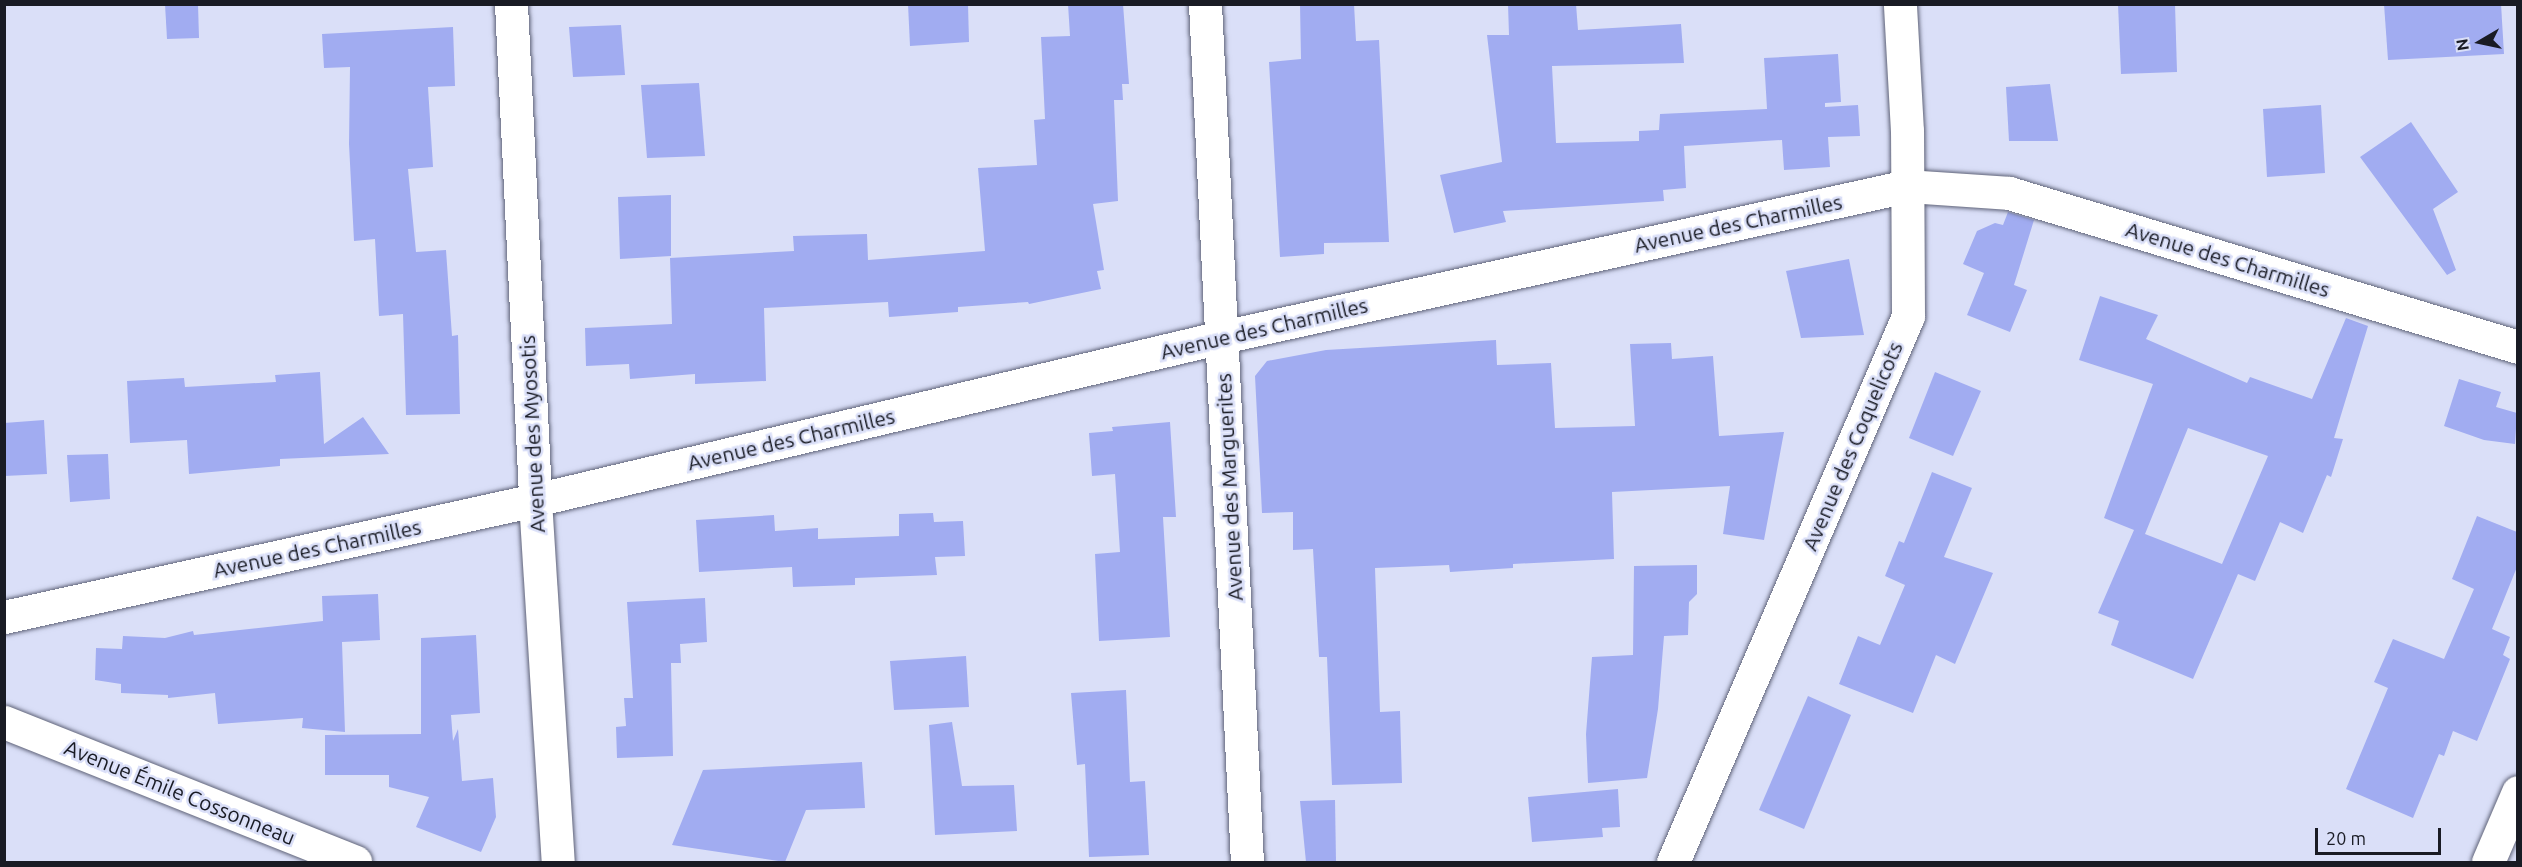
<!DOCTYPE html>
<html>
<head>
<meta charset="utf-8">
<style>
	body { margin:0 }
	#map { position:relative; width:2522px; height:867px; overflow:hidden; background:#dadff8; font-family:Ubuntu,sans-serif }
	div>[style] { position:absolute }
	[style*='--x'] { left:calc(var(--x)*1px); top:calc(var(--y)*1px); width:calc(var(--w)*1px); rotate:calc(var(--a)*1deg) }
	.building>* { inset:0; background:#a1acf1 }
	.roads { filter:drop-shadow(0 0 2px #5f6378) drop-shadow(0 0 2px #5f6378) }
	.minor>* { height:33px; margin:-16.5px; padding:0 16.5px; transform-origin:16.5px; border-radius:16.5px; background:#fff }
	.tertiary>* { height:33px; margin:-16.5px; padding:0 16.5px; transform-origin:16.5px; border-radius:16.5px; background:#fff }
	span { translate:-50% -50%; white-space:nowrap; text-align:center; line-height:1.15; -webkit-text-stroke:5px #dadff8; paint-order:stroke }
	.street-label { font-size:21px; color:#191b24 }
	.frame { position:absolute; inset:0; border:6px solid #191b24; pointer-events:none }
	.north { position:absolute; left:2450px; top:12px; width:60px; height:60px; -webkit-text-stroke:4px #dadff8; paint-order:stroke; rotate:261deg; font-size:16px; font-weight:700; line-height:24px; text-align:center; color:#191b24 }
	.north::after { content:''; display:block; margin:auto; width:21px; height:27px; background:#191b24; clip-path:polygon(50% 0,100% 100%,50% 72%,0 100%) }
	.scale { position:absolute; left:2315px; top:828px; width:126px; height:27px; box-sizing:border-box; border:3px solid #191b24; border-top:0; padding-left:8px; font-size:18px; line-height:21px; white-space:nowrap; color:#191b24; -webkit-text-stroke:4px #dadff8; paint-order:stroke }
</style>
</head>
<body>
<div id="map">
	<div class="building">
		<i style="clip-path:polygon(165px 4px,198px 4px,199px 38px,167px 39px)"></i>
		<i style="clip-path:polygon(908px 4px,968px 4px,969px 42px,910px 46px)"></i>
		<i style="clip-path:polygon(1068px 4px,1123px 4px,1129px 84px,1122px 84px,1123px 100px,1114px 100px,1118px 201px,1093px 204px,1104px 270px,1097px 271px,1101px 289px,1029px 304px,1028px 302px,958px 307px,958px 312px,889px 317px,888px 302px,764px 308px,766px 381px,695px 384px,695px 374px,630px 379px,629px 364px,586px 366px,585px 328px,672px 324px,670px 258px,794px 251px,793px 236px,867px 234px,868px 260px,985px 251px,978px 168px,1037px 165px,1034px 120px,1045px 119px,1041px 37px,1070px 36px)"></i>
		<i style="clip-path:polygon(1300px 4px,1354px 4px,1356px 41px,1379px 40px,1389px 242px,1324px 243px,1324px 254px,1280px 257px,1269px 62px,1301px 59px)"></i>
		<i style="clip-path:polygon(1508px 4px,1576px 4px,1578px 30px,1681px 24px,1684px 63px,1552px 66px,1556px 143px,1639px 141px,1639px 131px,1659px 130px,1660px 114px,1767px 109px,1764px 58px,1838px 54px,1841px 102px,1825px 103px,1825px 107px,1858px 105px,1860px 136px,1828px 137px,1830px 167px,1784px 170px,1782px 140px,1684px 146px,1686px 188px,1663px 190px,1664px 201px,1503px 211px,1506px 222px,1454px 233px,1440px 175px,1502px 162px,1487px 35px,1509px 35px)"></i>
		<i style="clip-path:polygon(2118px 4px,2175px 4px,2177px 72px,2121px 74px)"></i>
		<i style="clip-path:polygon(2384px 4px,2501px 4px,2504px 54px,2388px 60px)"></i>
		<i style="clip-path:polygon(621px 25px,625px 75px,573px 77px,569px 27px)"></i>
		<i style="clip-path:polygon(453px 27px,455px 86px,428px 87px,433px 167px,408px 169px,416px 252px,446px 250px,452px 336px,458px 335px,460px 414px,406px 415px,403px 314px,379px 316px,375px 239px,354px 241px,349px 144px,350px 67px,324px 68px,322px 34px)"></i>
		<i style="clip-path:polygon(699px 83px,705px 156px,647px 158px,641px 85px)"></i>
		<i style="clip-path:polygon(2050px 84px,2058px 141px,2009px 141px,2006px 87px)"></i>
		<i style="clip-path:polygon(2321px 105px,2325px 173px,2267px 177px,2263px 109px)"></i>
		<i style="clip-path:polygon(2411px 122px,2458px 192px,2433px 209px,2456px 270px,2447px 275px,2360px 157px)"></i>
		<i style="clip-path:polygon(671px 195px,671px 256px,620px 259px,618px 197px)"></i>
		<i style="clip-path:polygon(2008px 212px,2034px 220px,2014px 285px,2027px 290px,2010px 332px,1967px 315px,1984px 273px,1963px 264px,1977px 231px,1995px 223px,2003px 225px)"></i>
		<i style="clip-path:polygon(1849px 259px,1864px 335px,1801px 338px,1786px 271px)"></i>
		<i style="clip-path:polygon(evenodd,2100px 296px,2158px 315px,2146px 339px,2247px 383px,2250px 377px,2312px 399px,2346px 318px,2368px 326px,2334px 438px,2343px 439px,2331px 477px,2327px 475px,2303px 533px,2280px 522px,2255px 581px,2238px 574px,2193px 679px,2111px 645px,2119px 621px,2098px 613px,2134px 530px,2104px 518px,2153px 384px,2079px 360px,2100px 296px,2188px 428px,2268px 456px,2222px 564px,2145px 534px,2188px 428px)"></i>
		<i style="clip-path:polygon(1496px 340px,1497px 365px,1551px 363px,1555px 428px,1635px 426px,1630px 344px,1671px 343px,1672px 359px,1713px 356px,1719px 436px,1784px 432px,1764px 540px,1723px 534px,1730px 486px,1612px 492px,1614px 559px,1513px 564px,1513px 568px,1450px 572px,1449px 565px,1375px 568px,1380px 712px,1400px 711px,1402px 783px,1332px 785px,1327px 657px,1319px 657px,1313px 549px,1293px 550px,1293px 512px,1262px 513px,1255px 376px,1267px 361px,1326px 350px)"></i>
		<i style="clip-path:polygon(320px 372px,324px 444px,363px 417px,389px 454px,280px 459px,280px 466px,189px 474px,187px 440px,130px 443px,127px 381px,184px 378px,185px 387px,276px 382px,275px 375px)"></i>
		<i style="clip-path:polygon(1935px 372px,1981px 391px,1953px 456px,1909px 438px)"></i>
		<i style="clip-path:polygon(2459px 379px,2501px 392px,2496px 407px,2517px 413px,2515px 444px,2484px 440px,2444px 426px)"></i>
		<i style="clip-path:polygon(44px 420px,47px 474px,4px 476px,4px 423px)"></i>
		<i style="clip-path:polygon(1170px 422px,1176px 517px,1163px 517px,1170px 637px,1099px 641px,1095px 554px,1120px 552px,1115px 474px,1092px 476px,1089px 433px,1113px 431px,1112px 427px)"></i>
		<i style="clip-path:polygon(108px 454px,110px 499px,70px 502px,67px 455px)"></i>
		<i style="clip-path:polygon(1932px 472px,1972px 488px,1944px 557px,1993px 573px,1955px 664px,1936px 655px,1913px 713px,1839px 684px,1858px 636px,1880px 645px,1905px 585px,1885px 576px,1899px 541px,1904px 543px)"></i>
		<i style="clip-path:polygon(933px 513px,934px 522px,963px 521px,965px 556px,935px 557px,937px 575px,855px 578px,855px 585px,793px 587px,792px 567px,699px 572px,696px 520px,774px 515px,775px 531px,818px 528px,818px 539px,899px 536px,899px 514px)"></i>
		<i style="clip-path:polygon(2477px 516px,2517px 532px,2517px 567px,2492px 629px,2510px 637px,2503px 655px,2510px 659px,2477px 741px,2453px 731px,2444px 756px,2439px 754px,2413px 818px,2346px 789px,2388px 688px,2374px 682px,2393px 639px,2444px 659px,2474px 589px,2452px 579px)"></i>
		<i style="clip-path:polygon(1697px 565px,1697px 594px,1689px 602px,1688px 635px,1664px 636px,1658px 709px,1647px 778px,1588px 783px,1586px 734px,1592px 657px,1633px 655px,1634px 566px)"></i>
		<i style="clip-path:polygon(378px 594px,380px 640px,342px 642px,345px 732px,302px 728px,303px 718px,218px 724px,215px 693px,168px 698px,168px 695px,121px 693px,121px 684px,95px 680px,96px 648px,122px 649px,123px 636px,165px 638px,193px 631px,194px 635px,323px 621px,322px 596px)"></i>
		<i style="clip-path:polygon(705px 598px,707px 642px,680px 644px,681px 663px,671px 663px,673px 756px,617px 758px,616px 727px,626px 726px,624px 698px,633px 698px,627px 602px)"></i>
		<i style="clip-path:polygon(476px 635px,480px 713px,451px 715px,453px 741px,458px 729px,462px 781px,493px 778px,496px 817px,481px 852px,416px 827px,429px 797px,389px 787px,389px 775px,325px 775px,325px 735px,421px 734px,421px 638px)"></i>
		<i style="clip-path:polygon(966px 656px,969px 707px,894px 710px,890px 661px)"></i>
		<i style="clip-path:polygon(1126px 690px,1130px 782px,1145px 781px,1149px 855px,1089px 857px,1085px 764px,1077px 765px,1071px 693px)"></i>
		<i style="clip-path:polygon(1808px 696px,1851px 715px,1804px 829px,1759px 810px)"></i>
		<i style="clip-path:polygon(952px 722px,962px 786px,1014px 785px,1017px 831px,935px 835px,929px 725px)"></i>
		<i style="clip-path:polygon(862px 762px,865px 808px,806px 810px,785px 862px,672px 845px,703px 770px)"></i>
		<i style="clip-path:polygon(1618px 789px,1620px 827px,1602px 828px,1603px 837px,1532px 842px,1528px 797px)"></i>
		<i style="clip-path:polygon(1335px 800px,1336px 862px,1306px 862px,1300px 801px)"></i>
	</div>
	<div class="roads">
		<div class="minor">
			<i style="--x:511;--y:4;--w:497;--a:87.2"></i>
			<i style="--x:535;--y:500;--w:363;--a:86.4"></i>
			<i style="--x:1205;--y:4;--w:859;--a:87.2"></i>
			<i style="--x:4;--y:617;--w:544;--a:-12.43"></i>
			<i style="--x:535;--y:500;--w:706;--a:-13.35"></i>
			<i style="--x:1222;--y:337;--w:701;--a:-12.43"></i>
			<i style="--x:1907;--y:186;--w:102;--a:3.9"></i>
			<i style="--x:2009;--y:193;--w:532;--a:16.83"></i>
			<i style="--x:1673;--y:862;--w:594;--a:-66.71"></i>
			<i style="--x:1908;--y:316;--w:185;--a:-90.3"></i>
			<i style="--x:1907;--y:131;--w:127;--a:-93.2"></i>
			<i style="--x:2488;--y:862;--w:76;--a:-66.8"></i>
		</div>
		<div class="tertiary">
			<i style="--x:4;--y:722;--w:378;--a:21.7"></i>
		</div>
	</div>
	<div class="street-label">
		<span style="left:1738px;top:223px;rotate:-12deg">Avenue des Charmilles</span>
		<span style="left:2228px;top:259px;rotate:17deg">Avenue des Charmilles</span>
		<span style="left:1264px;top:328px;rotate:-13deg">Avenue des Charmilles</span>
		<span style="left:532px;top:434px;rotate:-93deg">Avenue des Myosotis</span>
		<span style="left:791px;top:439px;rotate:-13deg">Avenue des Charmilles</span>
		<span style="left:1852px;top:446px;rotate:-67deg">Avenue des Coquelicots</span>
		<span style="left:1229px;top:487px;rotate:-93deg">Avenue des Marguerites</span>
		<span style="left:317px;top:548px;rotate:-12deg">Avenue des Charmilles</span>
		<span style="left:180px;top:792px;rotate:22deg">Avenue Émile Cossonneau</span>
	</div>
	<div class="frame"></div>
	<div class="north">N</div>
	<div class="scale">20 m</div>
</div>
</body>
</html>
